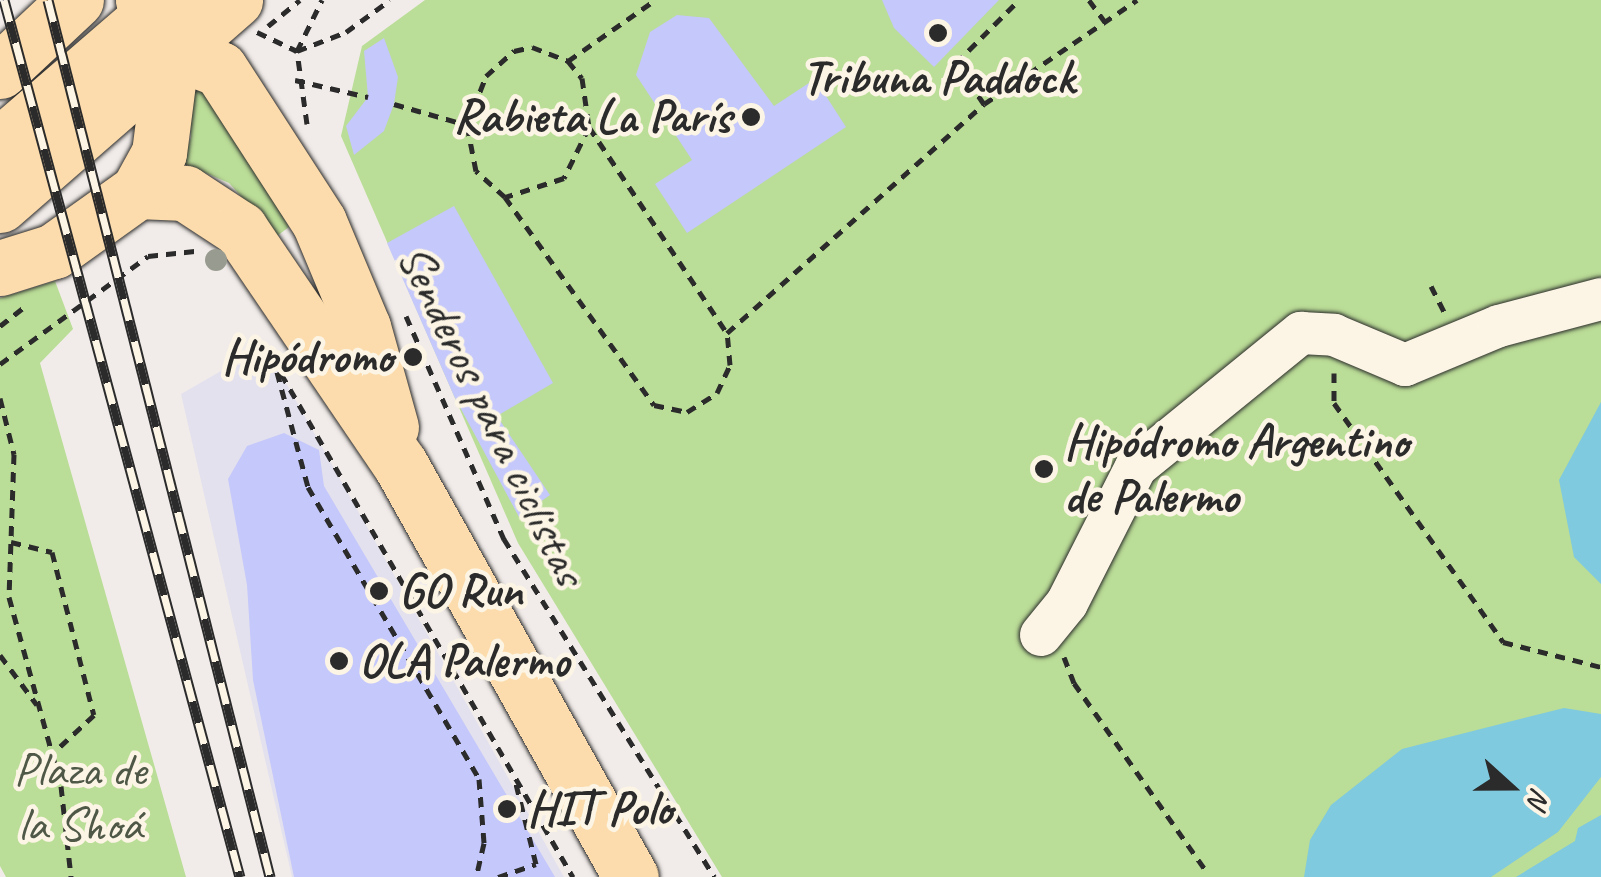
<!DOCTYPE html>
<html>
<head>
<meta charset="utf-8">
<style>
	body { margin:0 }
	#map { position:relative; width:1601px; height:877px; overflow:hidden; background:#f1ece9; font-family:Caveat,sans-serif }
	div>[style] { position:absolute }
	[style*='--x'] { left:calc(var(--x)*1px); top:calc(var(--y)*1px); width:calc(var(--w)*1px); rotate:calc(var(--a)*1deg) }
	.built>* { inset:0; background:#e4e1ee }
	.green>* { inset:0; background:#badd97 }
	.water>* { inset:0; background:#7fcadf }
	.building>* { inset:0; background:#c5c8fa }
	.path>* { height:5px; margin-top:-2.5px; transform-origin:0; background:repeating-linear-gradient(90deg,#2b2b2b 0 10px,transparent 0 18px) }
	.roads { filter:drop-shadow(0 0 2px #2b2b2b) drop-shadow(0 0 2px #2b2b2b) }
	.minor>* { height:42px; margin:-21px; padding:0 21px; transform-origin:21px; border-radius:21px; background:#fcf5e5 }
	.major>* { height:55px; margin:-27.5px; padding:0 27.5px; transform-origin:27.5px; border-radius:27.5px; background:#fcdcac }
	.rail>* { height:11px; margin-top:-5.5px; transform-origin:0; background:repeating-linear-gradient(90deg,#fcf5e5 0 22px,#2b2b2b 0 44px); box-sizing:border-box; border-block:2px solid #2b2b2b }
	.trees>* { width:22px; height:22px; margin:-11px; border-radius:50%; background:#989b8f }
	.dots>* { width:28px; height:28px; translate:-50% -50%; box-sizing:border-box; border:5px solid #fcf5e5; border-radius:50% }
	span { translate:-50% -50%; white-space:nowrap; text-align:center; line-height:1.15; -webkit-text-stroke:9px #fcf5e5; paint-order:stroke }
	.poi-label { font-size:48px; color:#2b2b2b; font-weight:700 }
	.right { translate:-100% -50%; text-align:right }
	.left { translate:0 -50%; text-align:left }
	.street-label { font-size:48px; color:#2b2b2b }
	.park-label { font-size:48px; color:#4f5846 }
	.north { position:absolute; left:1461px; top:737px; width:100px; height:100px; -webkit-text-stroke:8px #fcf5e5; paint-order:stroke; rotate:111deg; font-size:28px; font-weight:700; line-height:40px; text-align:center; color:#2b2b2b }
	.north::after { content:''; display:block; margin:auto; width:35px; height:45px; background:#2b2b2b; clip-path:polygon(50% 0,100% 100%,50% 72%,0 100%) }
</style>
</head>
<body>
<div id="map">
	<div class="built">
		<i style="clip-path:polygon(272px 358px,564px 877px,292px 877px,181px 394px,228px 367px)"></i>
	</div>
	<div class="green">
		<i style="clip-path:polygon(425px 0,1601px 0,1601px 877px,722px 877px,518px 543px,341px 136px,362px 46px)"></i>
		<i style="clip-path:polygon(203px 80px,289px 227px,277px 236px,229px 183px,182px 163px,191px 137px,188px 98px)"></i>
		<i style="clip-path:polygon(55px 281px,73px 329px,40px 363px,186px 877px,6px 877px,0 866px,0 298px)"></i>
	</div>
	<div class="water">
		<i style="clip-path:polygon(1601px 402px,1601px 584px,1574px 557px,1559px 480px)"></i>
		<i style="clip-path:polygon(1564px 708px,1601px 714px,1601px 777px,1558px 832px,1491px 877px,1304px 877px,1310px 840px,1331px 805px,1402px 749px)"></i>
		<i style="clip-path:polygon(1601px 815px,1601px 877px,1516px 877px,1575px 841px,1578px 828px)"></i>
	</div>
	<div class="building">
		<i style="clip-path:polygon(882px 0,999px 0,934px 67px,894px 28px)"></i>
		<i style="clip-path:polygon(677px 15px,709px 18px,774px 106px,815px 79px,846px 127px,687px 233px,655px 184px,692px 160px,636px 75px,650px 32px)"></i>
		<i style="clip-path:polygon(384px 38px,398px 77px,394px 104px,384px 131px,354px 155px,346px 126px,368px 97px,364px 51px)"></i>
		<i style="clip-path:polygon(454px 206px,553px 383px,497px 416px,550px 495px,519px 517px,454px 396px,387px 243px)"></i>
		<i style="clip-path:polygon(284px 433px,319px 450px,324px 486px,555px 877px,294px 877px,253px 680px,247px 585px,228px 479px,247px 446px)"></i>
	</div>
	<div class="path">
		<i style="--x:1089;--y:0;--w:27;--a:54"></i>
		<i style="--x:268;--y:26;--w:41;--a:-39.1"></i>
		<i style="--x:257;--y:32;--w:44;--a:25.4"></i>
		<i style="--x:297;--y:51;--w:53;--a:-21.2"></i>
		<i style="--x:346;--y:32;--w:54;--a:-36"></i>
		<i style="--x:532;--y:47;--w:39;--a:21"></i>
		<i style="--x:568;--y:61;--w:22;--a:51"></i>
		<i style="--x:582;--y:78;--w:49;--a:81.9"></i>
		<i style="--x:589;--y:127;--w:57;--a:116.1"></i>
		<i style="--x:564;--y:178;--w:62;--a:162.1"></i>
		<i style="--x:505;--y:197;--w:39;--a:-138"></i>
		<i style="--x:476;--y:171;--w:47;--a:-101.1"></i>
		<i style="--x:467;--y:125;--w:53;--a:-68.8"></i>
		<i style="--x:486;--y:76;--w:38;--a:-42"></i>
		<i style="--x:514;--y:51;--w:18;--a:-13"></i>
		<i style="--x:568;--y:61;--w:106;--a:-35"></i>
		<i style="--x:295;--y:80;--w:75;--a:13.1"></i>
		<i style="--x:394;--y:104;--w:76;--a:16"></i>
		<i style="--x:984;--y:104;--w:50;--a:-124.3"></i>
		<i style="--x:956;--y:63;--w:89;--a:-45"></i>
		<i style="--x:307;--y:124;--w:74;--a:-97.8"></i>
		<i style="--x:297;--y:51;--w:57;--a:-63.9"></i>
		<i style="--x:589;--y:127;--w:248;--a:56.2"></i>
		<i style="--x:727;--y:333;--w:344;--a:-41.7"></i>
		<i style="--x:984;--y:104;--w:185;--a:-34.2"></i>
		<i style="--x:505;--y:197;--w:256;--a:54.4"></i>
		<i style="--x:654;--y:405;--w:34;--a:12"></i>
		<i style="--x:687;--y:412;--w:36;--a:-32"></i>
		<i style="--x:717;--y:393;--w:31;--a:-65"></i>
		<i style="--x:730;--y:365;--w:32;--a:-95"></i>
		<i style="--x:1431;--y:286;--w:31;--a:63"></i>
		<i style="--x:406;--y:316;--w:244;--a:66.3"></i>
		<i style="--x:504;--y:539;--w:398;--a:58.1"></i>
		<i style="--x:0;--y:326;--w:34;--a:-38"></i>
		<i style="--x:279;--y:356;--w:7;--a:164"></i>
		<i style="--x:272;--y:358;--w:600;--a:59.89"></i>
		<i style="--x:0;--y:364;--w:183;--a:-36.1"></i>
		<i style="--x:148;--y:256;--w:47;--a:-6.1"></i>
		<i style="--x:277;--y:372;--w:119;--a:74.9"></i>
		<i style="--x:308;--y:487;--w:338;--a:59.6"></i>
		<i style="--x:479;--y:779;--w:64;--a:85.5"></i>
		<i style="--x:484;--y:843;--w:35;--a:103"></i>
		<i style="--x:1334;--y:373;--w:30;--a:90"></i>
		<i style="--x:1334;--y:403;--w:293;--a:54.7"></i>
		<i style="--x:1503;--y:642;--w:101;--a:14.3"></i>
		<i style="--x:0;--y:398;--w:58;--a:76"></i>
		<i style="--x:14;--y:454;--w:143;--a:92"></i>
		<i style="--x:9;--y:597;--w:196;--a:74.6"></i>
		<i style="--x:61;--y:786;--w:92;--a:83.7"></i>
		<i style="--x:11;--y:542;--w:42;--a:13.7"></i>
		<i style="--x:52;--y:552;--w:168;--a:75.6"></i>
		<i style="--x:94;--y:715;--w:56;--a:137.2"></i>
		<i style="--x:0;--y:655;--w:62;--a:53.5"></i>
		<i style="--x:1064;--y:657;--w:28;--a:69"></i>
		<i style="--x:1074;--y:683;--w:230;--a:54.9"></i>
		<i style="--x:498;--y:877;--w:40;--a:-18.9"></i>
		<i style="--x:536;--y:864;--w:87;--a:-104"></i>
	</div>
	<div class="roads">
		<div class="minor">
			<i style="--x:1041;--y:635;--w:41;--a:-50.9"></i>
			<i style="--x:1067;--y:603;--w:153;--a:-63.1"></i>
			<i style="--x:1136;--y:467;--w:213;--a:-39.1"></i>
			<i style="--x:1301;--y:333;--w:33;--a:3"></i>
			<i style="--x:1334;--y:335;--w:77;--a:22.9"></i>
			<i style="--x:1405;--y:365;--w:102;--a:-22.5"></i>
			<i style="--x:1499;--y:326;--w:106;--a:-14.8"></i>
		</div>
		<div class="major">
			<i style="--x:172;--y:51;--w:51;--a:20.6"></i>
			<i style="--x:220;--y:69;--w:182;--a:57.1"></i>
			<i style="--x:319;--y:222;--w:114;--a:67.3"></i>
			<i style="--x:363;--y:327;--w:104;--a:74.4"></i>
			<i style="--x:0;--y:71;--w:104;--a:-43.1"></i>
			<i style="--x:0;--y:145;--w:222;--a:-40.8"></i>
			<i style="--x:138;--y:191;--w:47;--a:2.4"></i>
			<i style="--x:185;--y:193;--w:66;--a:33.2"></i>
			<i style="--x:240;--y:229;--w:284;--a:55.8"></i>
			<i style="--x:400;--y:464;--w:473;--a:60.8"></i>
			<i style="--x:0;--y:205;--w:312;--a:-41.1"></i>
			<i style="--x:0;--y:268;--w:57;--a:-17.5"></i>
			<i style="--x:54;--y:251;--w:103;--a:-35.5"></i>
			<i style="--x:138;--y:191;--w:43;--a:-61.1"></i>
			<i style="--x:159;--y:153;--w:103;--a:-82.7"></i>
			<i style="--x:172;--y:51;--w:59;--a:-119.6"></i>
		</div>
	</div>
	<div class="rail">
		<i style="--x:4;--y:0;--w:908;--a:74.94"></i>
		<i style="--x:48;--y:0;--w:905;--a:75.79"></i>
	</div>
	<div class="trees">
		<i style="left:216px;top:260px"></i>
	</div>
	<div class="dots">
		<i style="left:938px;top:33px;background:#2b2b2b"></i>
		<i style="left:751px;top:117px;background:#2b2b2b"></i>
		<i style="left:413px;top:357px;background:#2b2b2b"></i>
		<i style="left:1044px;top:469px;background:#2b2b2b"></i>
		<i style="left:379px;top:591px;background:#2b2b2b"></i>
		<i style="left:339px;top:661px;background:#2b2b2b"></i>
		<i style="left:507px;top:809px;background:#2b2b2b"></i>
	</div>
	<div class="poi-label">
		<span style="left:938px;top:78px">Tribuna Paddock</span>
		<span class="right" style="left:731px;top:117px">Rabieta La París</span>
		<span class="right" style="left:393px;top:357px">Hipódromo</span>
		<span class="left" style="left:1064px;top:469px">Hipódromo Argentino<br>de Palermo</span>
		<span class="left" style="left:399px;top:591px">GO Run</span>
		<span class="left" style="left:359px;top:661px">OLA Palermo</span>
		<span class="left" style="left:527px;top:809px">HIT Polo</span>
	</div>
	<div class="street-label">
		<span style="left:492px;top:415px;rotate:64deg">Senderos para ciclistas</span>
	</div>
	<div class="park-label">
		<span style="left:80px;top:797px">Plaza de<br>la Shoá</span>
	</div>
	<div class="north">N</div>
</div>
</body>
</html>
